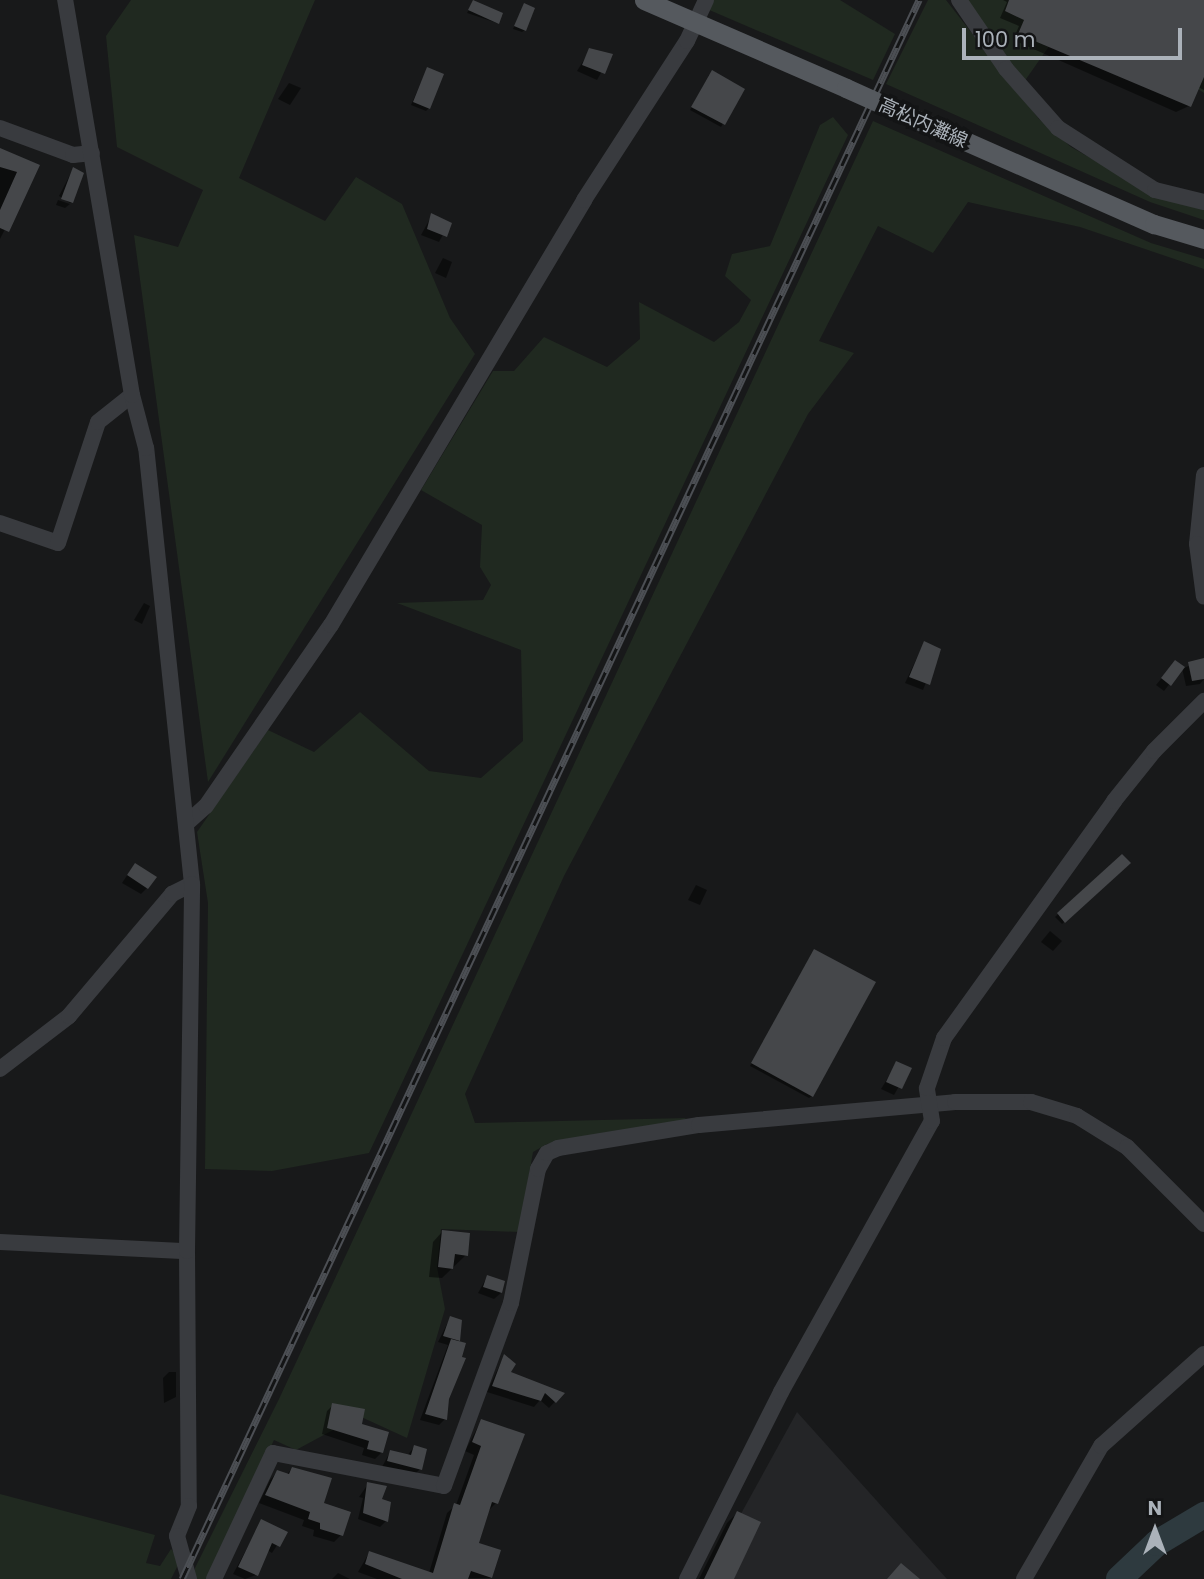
<!DOCTYPE html>
<html>
<head>
<meta charset="utf-8">
<style>
	body { margin:0 }
	#map { position:relative; width:1204px; height:1579px; overflow:hidden; background:#18191a; font-family:Poppins,"Noto Sans JP",sans-serif }
	div>[style] { position:absolute }
	[style*='--x'] { left:calc(var(--x)*1px); top:calc(var(--y)*1px); width:calc(var(--w)*1px); rotate:calc(var(--a)*1deg) }
	.built>* { inset:0; background:#242527 }
	.green>* { inset:0; background:#202920 }
	.shadow>* { inset:0; background:#0007 }
	.river>* { height:26px; margin:-13px; padding:0 13px; transform-origin:13px; border-radius:13px; background:#2e3a3f }
	.building>* { inset:0; background:#45474a }
	.minor>* { height:16px; margin:-8px; padding:0 8px; transform-origin:8px; border-radius:8px; background:#393b3f }
	.major>* { height:19px; margin:-9.5px; padding:0 9.5px; transform-origin:9.5px; border-radius:9.5px; background:#55595e }
	.rail>* { height:7px; margin-top:-3.5px; transform-origin:0; background:repeating-linear-gradient(90deg,#131415 0 13px,#4c4f54 0 26px); box-sizing:border-box; border-block:2px solid #4c4f54 }
	.major-bridge>* { height:19px; margin:-9.5px; padding:0 9.5px; transform-origin:9.5px; border-radius:9.5px; background:#55595e }
	span { translate:-50% -50%; white-space:nowrap; text-align:center; line-height:1.15; -webkit-text-stroke:7px #131415; paint-order:stroke }
	.street-label { font-size:19px; color:#abb2ba }
	.north { position:absolute; left:1120px; top:1495px; width:70px; height:70px; -webkit-text-stroke:5px #131415; paint-order:stroke; rotate:0deg; font-size:19px; font-weight:700; line-height:28px; text-align:center; color:#abb2ba }
	.north::after { content:''; display:block; margin:auto; width:24px; height:32px; background:#abb2ba; clip-path:polygon(50% 0,100% 100%,50% 72%,0 100%) }
	.scale { position:absolute; left:962px; top:28px; width:220px; height:32px; box-sizing:border-box; border:4px solid #abb2ba; border-top:0; padding-left:9px; font-size:21px; line-height:24px; white-space:nowrap; color:#abb2ba; -webkit-text-stroke:5px #131415; paint-order:stroke }
</style>
</head>
<body>
<div id="map">
	<div class="built">
		<i style="clip-path:polygon(797px 1412px,947px 1579px,705px 1579px)"></i>
	</div>
	<div class="green">
		<i style="clip-path:polygon(131px 0,315px 0,239px 178px,325px 221px,356px 177px,402px 204px,450px 318px,475px 354px,208px 782px,134px 235px,178px 247px,203px 190px,117px 147px,106px 36px)"></i>
		<i style="clip-path:polygon(710px 0,840px 0,895px 34px,873px 80px,707px 9px)"></i>
		<i style="clip-path:polygon(928px 0,946px 0,1039px 119px,1071px 147px,1140px 186px,1204px 206px,1204px 220px,1150px 202px,886px 84px)"></i>
		<i style="clip-path:polygon(967px 0,1204px 0,1204px 93px,1076px 8px,1024px 82px)"></i>
		<i style="clip-path:polygon(833px 117px,848px 135px,369px 1153px,272px 1171px,205px 1169px,208px 903px,197px 832px,268px 730px,314px 752px,360px 712px,429px 771px,481px 778px,523px 741px,521px 650px,397px 603px,483px 600px,491px 585px,480px 567px,482px 525px,421px 490px,493px 371px,514px 371px,544px 337px,607px 367px,640px 339px,639px 302px,714px 342px,739px 322px,751px 300px,725px 276px,732px 254px,770px 246px,820px 125px)"></i>
		<i style="clip-path:polygon(873px 121px,1151px 243px,1204px 259px,1204px 269px,1080px 227px,968px 202px,933px 253px,878px 226px,819px 341px,854px 353px,808px 414px,564px 876px,465px 1094px,475px 1123px,686px 1118px,679px 1125px,547px 1144px,533px 1152px,519px 1232px,441px 1229px,437px 1267px,445px 1309px,407px 1438px,359px 1416px,296px 1450px,274px 1440px,209px 1579px,195px 1579px,195px 1568px,279px 1399px)"></i>
		<i style="clip-path:polygon(0 1494px,155px 1535px,146px 1563px,160px 1566px,171px 1549px,181px 1559px,171px 1579px,0 1579px)"></i>
	</div>
	<div class="shadow">
		<i style="clip-path:polygon(1003px 0,1204px 0,1204px 90px,1198px 87px,1189px 106px,1176px 112px,1013px 40px,1019px 26px,1000px 18px,1007px 2px)"></i>
		<i style="clip-path:polygon(473px 2px,497px 23px,467px 13px)"></i>
		<i style="clip-path:polygon(524px 5px,525px 30px,522px 32px,513px 29px)"></i>
		<i style="clip-path:polygon(590px 50px,611px 55px,597px 80px,577px 71px)"></i>
		<i style="clip-path:polygon(427px 69px,429px 108px,426px 111px,411px 105px)"></i>
		<i style="clip-path:polygon(709px 75px,743px 90px,721px 127px,690px 110px)"></i>
		<i style="clip-path:polygon(289px 83px,301px 88px,290px 105px,278px 99px)"></i>
		<i style="clip-path:polygon(0 150px,37px 166px,0 239px)"></i>
		<i style="clip-path:polygon(73px 169px,72px 202px,70px 203px,59px 196px)"></i>
		<i style="clip-path:polygon(58px 200px,70px 204px,65px 208px,56px 205px)"></i>
		<i style="clip-path:polygon(432px 215px,449px 223px,439px 242px,421px 235px)"></i>
		<i style="clip-path:polygon(443px 258px,452px 262px,446px 278px,435px 273px)"></i>
		<i style="clip-path:polygon(144px 603px,150px 606px,142px 624px,134px 620px)"></i>
		<i style="clip-path:polygon(924px 643px,939px 650px,923px 690px,905px 683px)"></i>
		<i style="clip-path:polygon(1202px 660px,1204px 679px,1200px 684px,1186px 686px,1182px 668px,1164px 691px,1156px 685px,1175px 662px,1184px 668px)"></i>
		<i style="clip-path:polygon(1122px 856px,1128px 863px,1062px 924px,1055px 917px)"></i>
		<i style="clip-path:polygon(130px 871px,147px 888px,141px 894px,122px 883px)"></i>
		<i style="clip-path:polygon(696px 885px,707px 890px,700px 905px,688px 900px)"></i>
		<i style="clip-path:polygon(1050px 931px,1062px 941px,1053px 951px,1041px 942px)"></i>
		<i style="clip-path:polygon(814px 951px,812px 1096px,809px 1098px,750px 1066px)"></i>
		<i style="clip-path:polygon(897px 1063px,909px 1069px,894px 1095px,881px 1089px)"></i>
		<i style="clip-path:polygon(442px 1232px,466px 1255px,442px 1278px,429px 1277px,433px 1242px)"></i>
		<i style="clip-path:polygon(487px 1277px,501px 1293px,494px 1299px,478px 1293px)"></i>
		<i style="clip-path:polygon(450px 1318px,459px 1340px,445px 1419px,439px 1425px,420px 1420px,448px 1345px,438px 1342px)"></i>
		<i style="clip-path:polygon(504px 1356px,509px 1373px,562px 1394px,549px 1408px,540px 1400px,534px 1407px,487px 1392px)"></i>
		<i style="clip-path:polygon(169px 1372px,176px 1372px,176px 1397px,164px 1403px,163px 1378px)"></i>
		<i style="clip-path:polygon(333px 1405px,359px 1425px,381px 1453px,375px 1459px,362px 1455px,364px 1448px,322px 1434px,327px 1411px)"></i>
		<i style="clip-path:polygon(481px 1421px,496px 1503px,488px 1511px,477px 1544px,491px 1578px,377px 1579px,358px 1572px,369px 1553px,429px 1573px,447px 1513px,456px 1505px,474px 1455px,465px 1451px)"></i>
		<i style="clip-path:polygon(414px 1447px,420px 1469px,414px 1475px,382px 1467px,390px 1452px,407px 1456px)"></i>
		<i style="clip-path:polygon(292px 1469px,341px 1535px,334px 1542px,313px 1536px,314px 1530px,302px 1526px,304px 1520px,259px 1503px,270px 1480px,277px 1472px,286px 1475px)"></i>
		<i style="clip-path:polygon(368px 1484px,380px 1500px,389px 1503px,386px 1521px,380px 1527px,358px 1519px,363px 1498px,359px 1497px)"></i>
		<i style="clip-path:polygon(737px 1513px,732px 1579px,699px 1579px,727px 1523px)"></i>
		<i style="clip-path:polygon(262px 1521px,285px 1533px,272px 1553px,267px 1550px,256px 1575px,245px 1579px,233px 1574px)"></i>
		<i style="clip-path:polygon(338px 1573px,350px 1579px,332px 1579px)"></i>
	</div>
	<div class="river">
		<i style="--x:1119;--y:1579;--w:52;--a:-43.5"></i>
		<i style="--x:1157;--y:1543;--w:55;--a:-30.8"></i>
	</div>
	<div class="building">
		<i style="clip-path:polygon(473px 0,503px 13px,499px 24px,468px 10px)"></i>
		<i style="clip-path:polygon(1009px 0,1204px 0,1204px 77px,1191px 107px,1018px 34px,1024px 20px,1005px 11px)"></i>
		<i style="clip-path:polygon(524px 3px,535px 8px,526px 31px,514px 26px)"></i>
		<i style="clip-path:polygon(589px 48px,613px 54px,605px 74px,582px 65px)"></i>
		<i style="clip-path:polygon(427px 67px,444px 74px,430px 109px,413px 102px)"></i>
		<i style="clip-path:polygon(712px 70px,745px 89px,725px 125px,691px 107px)"></i>
		<i style="clip-path:polygon(0 148px,40px 165px,9px 232px,0 228px,0 210px,17px 172px,0 167px)"></i>
		<i style="clip-path:polygon(73px 167px,84px 173px,73px 203px,61px 199px)"></i>
		<i style="clip-path:polygon(431px 213px,452px 223px,447px 237px,427px 229px)"></i>
		<i style="clip-path:polygon(924px 641px,941px 649px,930px 685px,909px 677px)"></i>
		<i style="clip-path:polygon(1204px 658px,1204px 679px,1192px 681px,1188px 662px)"></i>
		<i style="clip-path:polygon(1175px 660px,1185px 667px,1171px 686px,1161px 678px)"></i>
		<i style="clip-path:polygon(1122px 854px,1131px 863px,1065px 923px,1057px 913px)"></i>
		<i style="clip-path:polygon(135px 863px,157px 877px,148px 889px,127px 875px)"></i>
		<i style="clip-path:polygon(814px 949px,876px 982px,813px 1097px,751px 1063px)"></i>
		<i style="clip-path:polygon(896px 1061px,912px 1068px,902px 1089px,886px 1082px)"></i>
		<i style="clip-path:polygon(442px 1230px,470px 1233px,468px 1256px,455px 1254px,453px 1269px,438px 1267px)"></i>
		<i style="clip-path:polygon(487px 1275px,505px 1281px,502px 1293px,483px 1287px)"></i>
		<i style="clip-path:polygon(450px 1316px,462px 1320px,460px 1341px,443px 1336px)"></i>
		<i style="clip-path:polygon(451px 1339px,466px 1343px,462px 1357px,466px 1358px,449px 1399px,447px 1420px,425px 1414px)"></i>
		<i style="clip-path:polygon(504px 1354px,516px 1364px,511px 1372px,565px 1393px,556px 1403px,545px 1393px,541px 1401px,492px 1386px)"></i>
		<i style="clip-path:polygon(332px 1403px,365px 1409px,362px 1424px,389px 1432px,383px 1453px,367px 1449px,369px 1441px,327px 1428px)"></i>
		<i style="clip-path:polygon(481px 1419px,525px 1434px,498px 1504px,492px 1502px,479px 1543px,501px 1550px,492px 1578px,471px 1571px,468px 1579px,402px 1579px,365px 1564px,369px 1551px,433px 1573px,454px 1503px,460px 1505px,481px 1446px,472px 1442px)"></i>
		<i style="clip-path:polygon(414px 1445px,427px 1449px,422px 1470px,387px 1461px,390px 1450px,411px 1455px)"></i>
		<i style="clip-path:polygon(292px 1467px,332px 1478px,324px 1503px,351px 1512px,343px 1536px,320px 1529px,320px 1523px,308px 1519px,310px 1512px,265px 1495px,277px 1470px,289px 1474px)"></i>
		<i style="clip-path:polygon(367px 1482px,387px 1486px,382px 1499px,391px 1502px,388px 1522px,363px 1513px)"></i>
		<i style="clip-path:polygon(737px 1511px,761px 1522px,734px 1579px,704px 1579px)"></i>
		<i style="clip-path:polygon(261px 1519px,288px 1532px,280px 1547px,272px 1543px,258px 1576px,238px 1567px)"></i>
		<i style="clip-path:polygon(901px 1563px,920px 1579px,887px 1579px)"></i>
	</div>
	<div class="minor">
		<i style="--x:959;--y:0;--w:83;--a:55.7"></i>
		<i style="--x:1006;--y:69;--w:79;--a:48.6"></i>
		<i style="--x:1058;--y:128;--w:115;--a:32.6"></i>
		<i style="--x:1155;--y:190;--w:50;--a:13.8"></i>
		<i style="--x:0;--y:128;--w:78;--a:20.3"></i>
		<i style="--x:73;--y:155;--w:19;--a:-6"></i>
		<i style="--x:1204;--y:475;--w:69;--a:95.8"></i>
		<i style="--x:1197;--y:544;--w:53;--a:82.5"></i>
		<i style="--x:0;--y:523;--w:61;--a:19"></i>
		<i style="--x:58;--y:543;--w:127;--a:-71.7"></i>
		<i style="--x:98;--y:422;--w:43;--a:-38.5"></i>
		<i style="--x:188;--y:822;--w:24;--a:-42"></i>
		<i style="--x:206;--y:806;--w:220;--a:-55.4"></i>
		<i style="--x:331;--y:625;--w:495;--a:-59.2"></i>
		<i style="--x:584;--y:200;--w:189;--a:-57.1"></i>
		<i style="--x:687;--y:41;--w:45;--a:-65.1"></i>
		<i style="--x:0;--y:1069;--w:87;--a:-37.5"></i>
		<i style="--x:69;--y:1016;--w:160;--a:-49.8"></i>
		<i style="--x:172;--y:894;--w:22;--a:-27"></i>
		<i style="--x:192;--y:884;--w:438;--a:-96"></i>
		<i style="--x:146;--y:448;--w:55;--a:-104.8"></i>
		<i style="--x:132;--y:395;--w:401;--a:-99.6"></i>
		<i style="--x:0;--y:1242;--w:187;--a:2.8"></i>
		<i style="--x:187;--y:1251;--w:255;--a:89.6"></i>
		<i style="--x:189;--y:1506;--w:32;--a:112"></i>
		<i style="--x:177;--y:1536;--w:45;--a:74.4"></i>
		<i style="--x:187;--y:1251;--w:367;--a:-89.2"></i>
		<i style="--x:214;--y:1579;--w:139;--a:-64.9"></i>
		<i style="--x:273;--y:1453;--w:174;--a:10.9"></i>
		<i style="--x:444;--y:1486;--w:195;--a:-69.9"></i>
		<i style="--x:511;--y:1303;--w:137;--a:-78.6"></i>
		<i style="--x:538;--y:1169;--w:18;--a:-61"></i>
		<i style="--x:547;--y:1153;--w:12;--a:-24"></i>
		<i style="--x:558;--y:1148;--w:143;--a:-9.3"></i>
		<i style="--x:699;--y:1125;--w:257;--a:-5.1"></i>
		<i style="--x:955;--y:1102;--w:76;--a:0"></i>
		<i style="--x:1031;--y:1102;--w:48;--a:16.9"></i>
		<i style="--x:1077;--y:1116;--w:59;--a:31.8"></i>
		<i style="--x:1127;--y:1147;--w:109;--a:45"></i>
		<i style="--x:687;--y:1579;--w:209;--a:-63.3"></i>
		<i style="--x:781;--y:1392;--w:310;--a:-60.9"></i>
		<i style="--x:932;--y:1121;--w:33;--a:-99"></i>
		<i style="--x:927;--y:1088;--w:53;--a:-71.2"></i>
		<i style="--x:944;--y:1038;--w:292;--a:-54.3"></i>
		<i style="--x:1114;--y:801;--w:64;--a:-51.3"></i>
		<i style="--x:1154;--y:751;--w:71;--a:-45"></i>
		<i style="--x:1024;--y:1579;--w:154;--a:-59.9"></i>
		<i style="--x:1101;--y:1446;--w:138;--a:-41.8"></i>
	</div>
	<div class="major">
		<i style="--x:644;--y:0;--w:220;--a:23.5"></i>
		<i style="--x:895;--y:110;--w:283;--a:23.8"></i>
		<i style="--x:1154;--y:224;--w:52;--a:16.7"></i>
	</div>
	<div class="rail">
		<i style="--x:182;--y:1579;--w:1743;--a:-64.98"></i>
	</div>
	<div class="major-bridge">
		<i style="--x:846;--y:88;--w:54;--a:24.2"></i>
	</div>
	<div class="street-label">
		<span style="left:923px;top:123px;rotate:24deg">高松内灘線</span>
	</div>
	<div class="north">N</div>
	<div class="scale">100 m</div>
</div>
</body>
</html>
